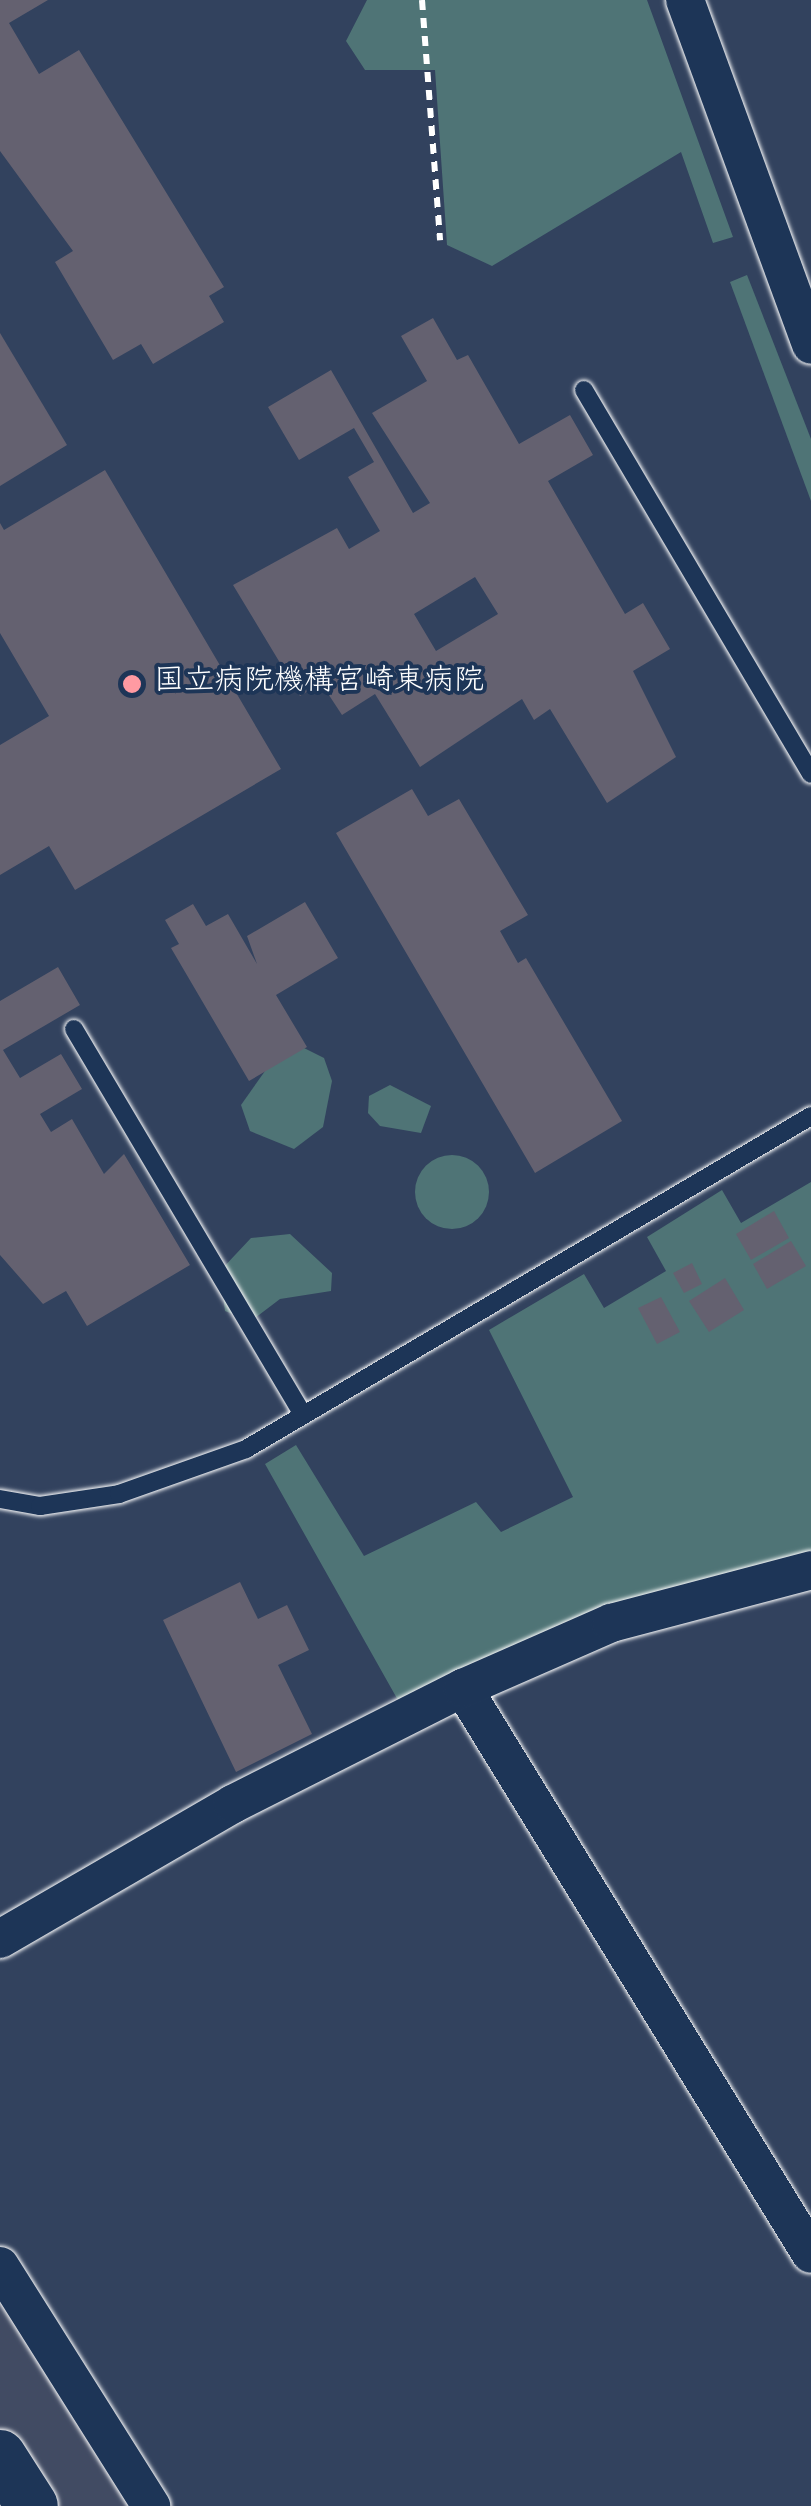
<!DOCTYPE html>
<html>
<head>
<meta charset="utf-8">
<style>
	body { margin:0 }
	#map { position:relative; width:811px; height:2506px; overflow:hidden; background:#32425e; font-family:"Gochi Hand","Klee One",sans-serif }
	div>[style] { position:absolute }
	[style*='--x'] { left:calc(var(--x)*1px); top:calc(var(--y)*1px); width:calc(var(--w)*1px); rotate:calc(var(--a)*1deg) }
	.built>* { inset:0; background:#414b63 }
	.green>* { inset:0; background:#4f7476 }
	.round { border-radius:50% }
	.building>* { inset:0; background:#646170 }
	.path>* { height:6px; margin-top:-3px; transform-origin:0; background:repeating-linear-gradient(90deg,#fff 0 10px,transparent 0 18px) }
	.roads { filter:drop-shadow(0 0 2px #fff) drop-shadow(0 0 2px #fff) }
	.lane>* { height:18px; margin:-9px; padding:0 9px; transform-origin:9px; border-radius:9px; background:#1d3557 }
	.street>* { height:38px; margin:-19px; padding:0 19px; transform-origin:19px; border-radius:19px; background:#1d3557 }
	.secondary>* { height:52px; margin:-26px; padding:0 26px; transform-origin:26px; border-radius:26px; background:#1d3557 }
	.dots>* { width:28px; height:28px; translate:-50% -50%; box-sizing:border-box; border:5px solid #1d3557; border-radius:50% }
	span { translate:-50% -50%; white-space:nowrap; text-align:center; line-height:1.15; -webkit-text-stroke:8px #1d3557; paint-order:stroke }
	.poi-label { font-size:30px; color:#fff }
	.left { translate:0 -50%; text-align:left }
</style>
</head>
<body>
<div id="map">
	<div class="built">
		<i style="clip-path:polygon(0 2297px,130px 2506px,0 2506px)"></i>
	</div>
	<div class="green">
		<i style="clip-path:polygon(367px 0,647px 0,733px 237px,713px 243px,681px 152px,492px 266px,447px 245px,435px 70px,365px 70px,346px 41px)"></i>
		<i style="clip-path:polygon(747px 275px,811px 439px,811px 501px,730px 282px)"></i>
		<i style="clip-path:polygon(302px 1047px,324px 1058px,332px 1081px,323px 1127px,294px 1149px,250px 1131px,241px 1105px,270px 1064px)"></i>
		<i style="clip-path:polygon(390px 1085px,431px 1106px,421px 1133px,380px 1126px,368px 1113px,369px 1096px)"></i>
		<i class="round" style="left:415px;top:1155px;width:74px;height:74px"></i>
		<i style="clip-path:polygon(811px 1182px,811px 1555px,399px 1702px,265px 1464px,296px 1445px,364px 1556px,476px 1502px,501px 1532px,573px 1497px,489px 1330px,584px 1274px,604px 1308px,666px 1271px,647px 1237px,722px 1190px,741px 1223px)"></i>
		<i style="clip-path:polygon(290px 1234px,332px 1273px,331px 1291px,280px 1299px,251px 1321px,225px 1311px,220px 1271px,251px 1238px)"></i>
	</div>
	<div class="building">
		<i style="clip-path:polygon(0 0,48px 0,9px 23px,39px 74px,79px 50px,224px 287px,209px 296px,224px 322px,153px 364px,141px 344px,113px 360px,55px 262px,73px 251px,0 151px)"></i>
		<i style="clip-path:polygon(evenodd,433px 318px,457px 360px,468px 355px,519px 444px,570px 415px,593px 455px,548px 481px,625px 614px,643px 603px,670px 649px,633px 671px,676px 757px,607px 803px,550px 709px,534px 720px,522px 699px,420px 767px,375px 694px,342px 715px,321px 683px,300px 696px,233px 585px,337px 528px,349px 549px,380px 531px,348px 477px,374px 462px,354px 428px,299px 460px,268px 407px,331px 370px,413px 513px,430px 503px,372px 413px,427px 381px,401px 336px,433px 318px,475px 577px,498px 614px,436px 651px,414px 614px,475px 577px)"></i>
		<i style="clip-path:polygon(0 333px,67px 445px,0 486px)"></i>
		<i style="clip-path:polygon(105px 470px,281px 769px,75px 890px,49px 846px,0 875px,0 745px,49px 716px,0 633px,0 523px,4px 530px)"></i>
		<i style="clip-path:polygon(412px 789px,428px 816px,459px 799px,528px 915px,500px 931px,518px 963px,526px 958px,622px 1121px,535px 1173px,336px 833px)"></i>
		<i style="clip-path:polygon(305px 902px,338px 958px,276px 995px,307px 1047px,249px 1081px,171px 948px,179px 944px,165px 920px,193px 904px,206px 926px,228px 914px,257px 964px,247px 936px)"></i>
		<i style="clip-path:polygon(58px 967px,80px 1005px,3px 1050px,20px 1078px,61px 1054px,82px 1089px,40px 1114px,51px 1132px,72px 1119px,104px 1174px,124px 1154px,190px 1265px,87px 1326px,66px 1291px,43px 1304px,0 1255px,0 1001px)"></i>
		<i style="clip-path:polygon(774px 1211px,789px 1238px,751px 1260px,736px 1234px)"></i>
		<i style="clip-path:polygon(791px 1241px,806px 1266px,767px 1289px,753px 1264px)"></i>
		<i style="clip-path:polygon(692px 1263px,702px 1284px,684px 1293px,673px 1273px)"></i>
		<i style="clip-path:polygon(725px 1278px,744px 1310px,709px 1332px,689px 1301px)"></i>
		<i style="clip-path:polygon(661px 1297px,680px 1332px,657px 1344px,638px 1308px)"></i>
		<i style="clip-path:polygon(240px 1582px,258px 1619px,287px 1605px,309px 1650px,278px 1665px,312px 1734px,236px 1772px,163px 1620px)"></i>
	</div>
	<div class="path">
		<i style="--x:422;--y:0;--w:241;--a:85.7"></i>
	</div>
	<div class="roads">
		<div class="lane">
			<i style="--x:584;--y:390;--w:446;--a:59.4"></i>
			<i style="--x:74;--y:1029;--w:447;--a:59.3"></i>
			<i style="--x:0;--y:1499;--w:41;--a:9.9"></i>
			<i style="--x:40;--y:1506;--w:80;--a:-8.6"></i>
			<i style="--x:119;--y:1494;--w:135;--a:-19.5"></i>
			<i style="--x:246;--y:1449;--w:656;--a:-30.51"></i>
		</div>
		<div class="street">
			<i style="--x:685;--y:0;--w:367;--a:69.9"></i>
			<i style="--x:463;--y:1688;--w:664;--a:58.42"></i>
			<i style="--x:0;--y:1939;--w:269;--a:-30.1"></i>
			<i style="--x:233;--y:1804;--w:258;--a:-26.8"></i>
			<i style="--x:463;--y:1688;--w:162;--a:-23.7"></i>
			<i style="--x:611;--y:1623;--w:207;--a:-14.8"></i>
			<i style="--x:0;--y:2266;--w:284;--a:57.8"></i>
		</div>
		<div class="secondary">
			<i style="--x:0;--y:2456;--w:59;--a:57.4"></i>
		</div>
	</div>
	<div class="dots">
		<i style="left:132px;top:684px;background:#ff9aa2"></i>
	</div>
	<div class="poi-label">
		<span class="left" style="left:154px;top:684px">国立病院機構宮崎東病院</span>
	</div>
</div>
</body>
</html>
